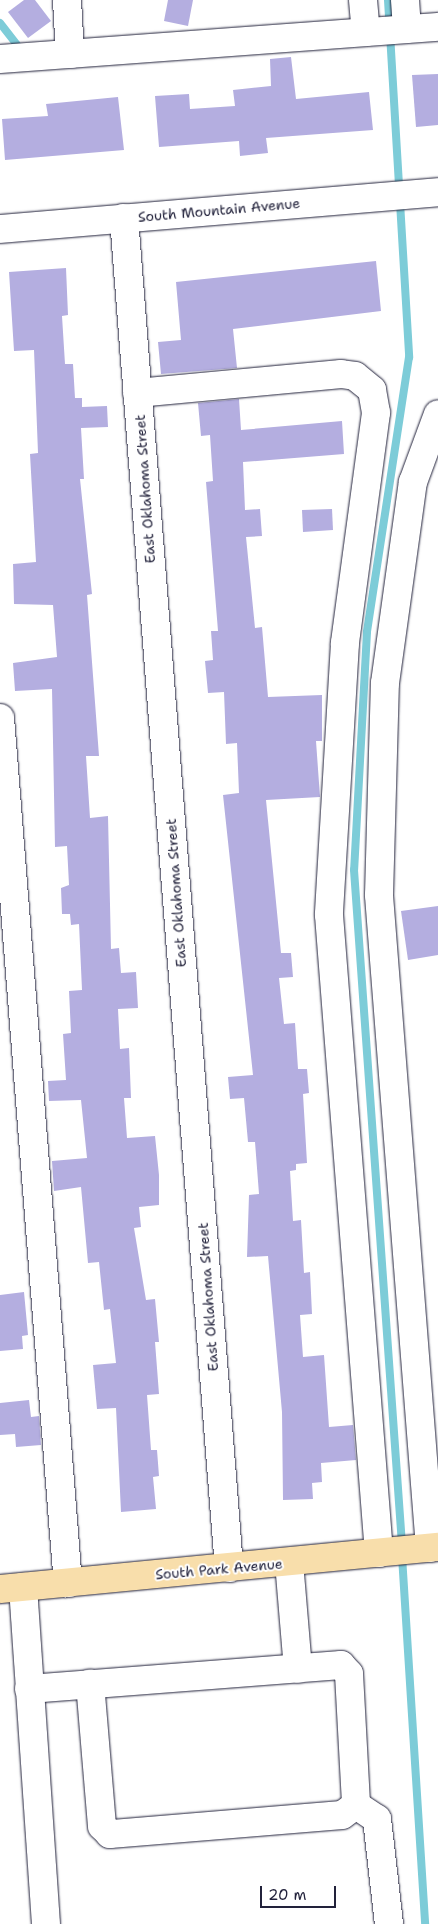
<!DOCTYPE html>
<html>
<head>
<meta charset="utf-8">
<style>
	body { margin:0 }
	#map { position:relative; width:438px; height:1924px; overflow:hidden; background:#fff; font-family:"Shantell Sans",sans-serif }
	div>[style] { position:absolute }
	[style*='--x'] { left:calc(var(--x)*1px); top:calc(var(--y)*1px); width:calc(var(--w)*1px); rotate:calc(var(--a)*1deg) }
	.stream>* { height:8px; margin:-4px; padding:0 4px; transform-origin:4px; border-radius:4px; background:#7dccd8 }
	.building>* { inset:0; background:#b4aee0 }
	.roads { filter:drop-shadow(0 0 1px #22223b) drop-shadow(0 0 1px #22223b) }
	.minor>* { height:28px; margin:-14px; padding:0 14px; transform-origin:14px; border-radius:14px; background:#fff }
	.major>* { height:28px; margin:-14px; padding:0 14px; transform-origin:14px; border-radius:14px; background:#f8deab }
	span { translate:-50% -50%; white-space:nowrap; text-align:center; line-height:1.15; -webkit-text-stroke:4px #fff; paint-order:stroke }
	.street-label { font-size:14px; color:#22223b }
	.scale { position:absolute; left:260px; top:1886px; width:76px; height:22px; box-sizing:border-box; border:2px solid #22223b; border-top:0; padding-left:6px; font-size:15px; line-height:18px; white-space:nowrap; color:#22223b; -webkit-text-stroke:4px #fff; paint-order:stroke }
</style>
</head>
<body>
<div id="map">
	<div class="stream">
		<i style="--x:388;--y:0;--w:358;--a:86.6"></i>
		<i style="--x:409;--y:357;--w:278;--a:98.7"></i>
		<i style="--x:367;--y:632;--w:238;--a:93.1"></i>
		<i style="--x:354;--y:870;--w:677;--a:85.93"></i>
		<i style="--x:0;--y:23;--w:29;--a:52"></i>
		<i style="--x:402;--y:1556;--w:369;--a:86.4"></i>
	</div>
	<div class="building">
		<i style="clip-path:polygon(24px 0,35px 0,51px 21px,28px 38px,8px 12px)"></i>
		<i style="clip-path:polygon(168px 0,193px 0,188px 26px,164px 21px)"></i>
		<i style="clip-path:polygon(291px 57px,296px 99px,369px 92px,373px 130px,266px 138px,268px 153px,240px 156px,239px 141px,159px 147px,155px 96px,189px 94px,190px 109px,235px 106px,233px 90px,271px 86px,270px 59px)"></i>
		<i style="clip-path:polygon(438px 74px,438px 125px,416px 127px,412px 75px)"></i>
		<i style="clip-path:polygon(118px 97px,124px 150px,5px 160px,2px 119px,48px 116px,46px 104px)"></i>
		<i style="clip-path:polygon(376px 261px,381px 311px,233px 329px,237px 368px,161px 374px,158px 342px,181px 340px,176px 282px)"></i>
		<i style="clip-path:polygon(66px 268px,68px 315px,62px 316px,65px 364px,73px 364px,75px 398px,82px 398px,82px 407px,107px 406px,108px 427px,81px 428px,84px 479px,80px 479px,92px 594px,87px 595px,99px 756px,86px 756px,90px 818px,108px 816px,111px 949px,119px 948px,121px 973px,136px 972px,138px 1008px,118px 1009px,120px 1049px,129px 1048px,131px 1098px,124px 1098px,127px 1138px,155px 1136px,159px 1175px,159px 1205px,139px 1207px,141px 1227px,134px 1228px,146px 1300px,155px 1299px,159px 1342px,155px 1342px,159px 1394px,147px 1395px,151px 1450px,157px 1450px,159px 1476px,153px 1477px,156px 1509px,121px 1512px,116px 1408px,97px 1409px,93px 1365px,116px 1363px,110px 1309px,104px 1310px,99px 1262px,88px 1263px,81px 1187px,54px 1191px,52px 1161px,87px 1158px,81px 1100px,49px 1101px,48px 1081px,66px 1080px,63px 1034px,71px 1033px,69px 991px,82px 990px,79px 924px,71px 925px,70px 914px,62px 914px,61px 888px,69px 885px,67px 846px,55px 847px,52px 689px,15px 691px,13px 663px,57px 657px,53px 605px,14px 604px,13px 564px,36px 562px,30px 454px,38px 453px,34px 350px,14px 351px,9px 272px)"></i>
		<i style="clip-path:polygon(239px 399px,241px 430px,342px 421px,344px 454px,243px 462px,245px 510px,260px 509px,262px 536px,246px 537px,255px 628px,262px 627px,268px 697px,322px 695px,322px 741px,316px 741px,320px 797px,266px 800px,281px 953px,291px 953px,293px 977px,279px 978px,284px 1024px,295px 1023px,298px 1069px,307px 1069px,309px 1093px,303px 1094px,307px 1163px,296px 1164px,296px 1170px,290px 1171px,293px 1221px,301px 1220px,304px 1273px,310px 1272px,312px 1314px,300px 1315px,303px 1357px,324px 1355px,329px 1427px,353px 1425px,356px 1460px,321px 1463px,322px 1482px,312px 1483px,313px 1499px,283px 1500px,282px 1412px,268px 1256px,247px 1257px,249px 1195px,259px 1194px,255px 1142px,248px 1142px,244px 1098px,230px 1099px,228px 1077px,253px 1075px,223px 795px,239px 793px,237px 743px,226px 744px,224px 692px,208px 693px,205px 661px,213px 660px,211px 631px,218px 631px,206px 482px,213px 481px,210px 435px,201px 436px,198px 403px)"></i>
		<i style="clip-path:polygon(332px 509px,333px 530px,303px 532px,302px 510px)"></i>
		<i style="clip-path:polygon(438px 906px,438px 955px,408px 960px,401px 911px)"></i>
		<i style="clip-path:polygon(24px 1292px,28px 1335px,22px 1336px,23px 1349px,0 1351px,0 1295px)"></i>
		<i style="clip-path:polygon(29px 1400px,31px 1417px,39px 1416px,41px 1445px,16px 1447px,15px 1434px,0 1435px,0 1403px)"></i>
	</div>
	<div class="roads">
		<div class="minor">
			<i style="--x:67;--y:0;--w:54;--a:86.8"></i>
			<i style="--x:363;--y:0;--w:32;--a:85"></i>
			<i style="--x:405;--y:0;--w:29;--a:86"></i>
			<i style="--x:0;--y:59;--w:439;--a:-4.2"></i>
			<i style="--x:124;--y:218;--w:1354;--a:85.55"></i>
			<i style="--x:0;--y:229;--w:440;--a:-4.8"></i>
			<i style="--x:137;--y:393;--w:205;--a:-5.3"></i>
			<i style="--x:341;--y:374;--w:14;--a:8"></i>
			<i style="--x:355;--y:376;--w:22;--a:39"></i>
			<i style="--x:372;--y:390;--w:23;--a:80"></i>
			<i style="--x:376;--y:413;--w:232;--a:97.7"></i>
			<i style="--x:345;--y:643;--w:272;--a:93.4"></i>
			<i style="--x:329;--y:915;--w:640;--a:85.52"></i>
			<i style="--x:0;--y:718;--w:868;--a:85.51"></i>
			<i style="--x:430;--y:1548;--w:655;--a:-94.47"></i>
			<i style="--x:379;--y:895;--w:212;--a:-88.4"></i>
			<i style="--x:385;--y:683;--w:203;--a:-82.1"></i>
			<i style="--x:413;--y:482;--w:72;--a:-69.8"></i>
			<i style="--x:289;--y:1562;--w:107;--a:85.2"></i>
			<i style="--x:23;--y:1587;--w:338;--a:86.1"></i>
			<i style="--x:29;--y:1689;--w:313;--a:-4.4"></i>
			<i style="--x:341;--y:1665;--w:12;--a:48"></i>
			<i style="--x:349;--y:1674;--w:131;--a:86.9"></i>
			<i style="--x:356;--y:1805;--w:17;--a:144"></i>
			<i style="--x:342;--y:1815;--w:233;--a:175.3"></i>
			<i style="--x:110;--y:1834;--w:11;--a:-135"></i>
			<i style="--x:102;--y:1826;--w:143;--a:-94.8"></i>
			<i style="--x:356;--y:1805;--w:25;--a:34"></i>
			<i style="--x:377;--y:1819;--w:106;--a:83.5"></i>
		</div>
		<div class="major">
			<i style="--x:0;--y:1589;--w:440;--a:-5.5"></i>
		</div>
	</div>
	<div class="street-label">
		<span style="left:219px;top:210px;rotate:-5deg">South Mountain Avenue</span>
		<span style="left:145px;top:489px;rotate:-94deg">East Oklahoma Street</span>
		<span style="left:176px;top:893px;rotate:-94deg">East Oklahoma Street</span>
		<span style="left:208px;top:1297px;rotate:-94deg">East Oklahoma Street</span>
		<span style="left:219px;top:1569px;rotate:-5deg">South Park Avenue</span>
	</div>
	<div class="scale">20 m</div>
</div>
</body>
</html>
